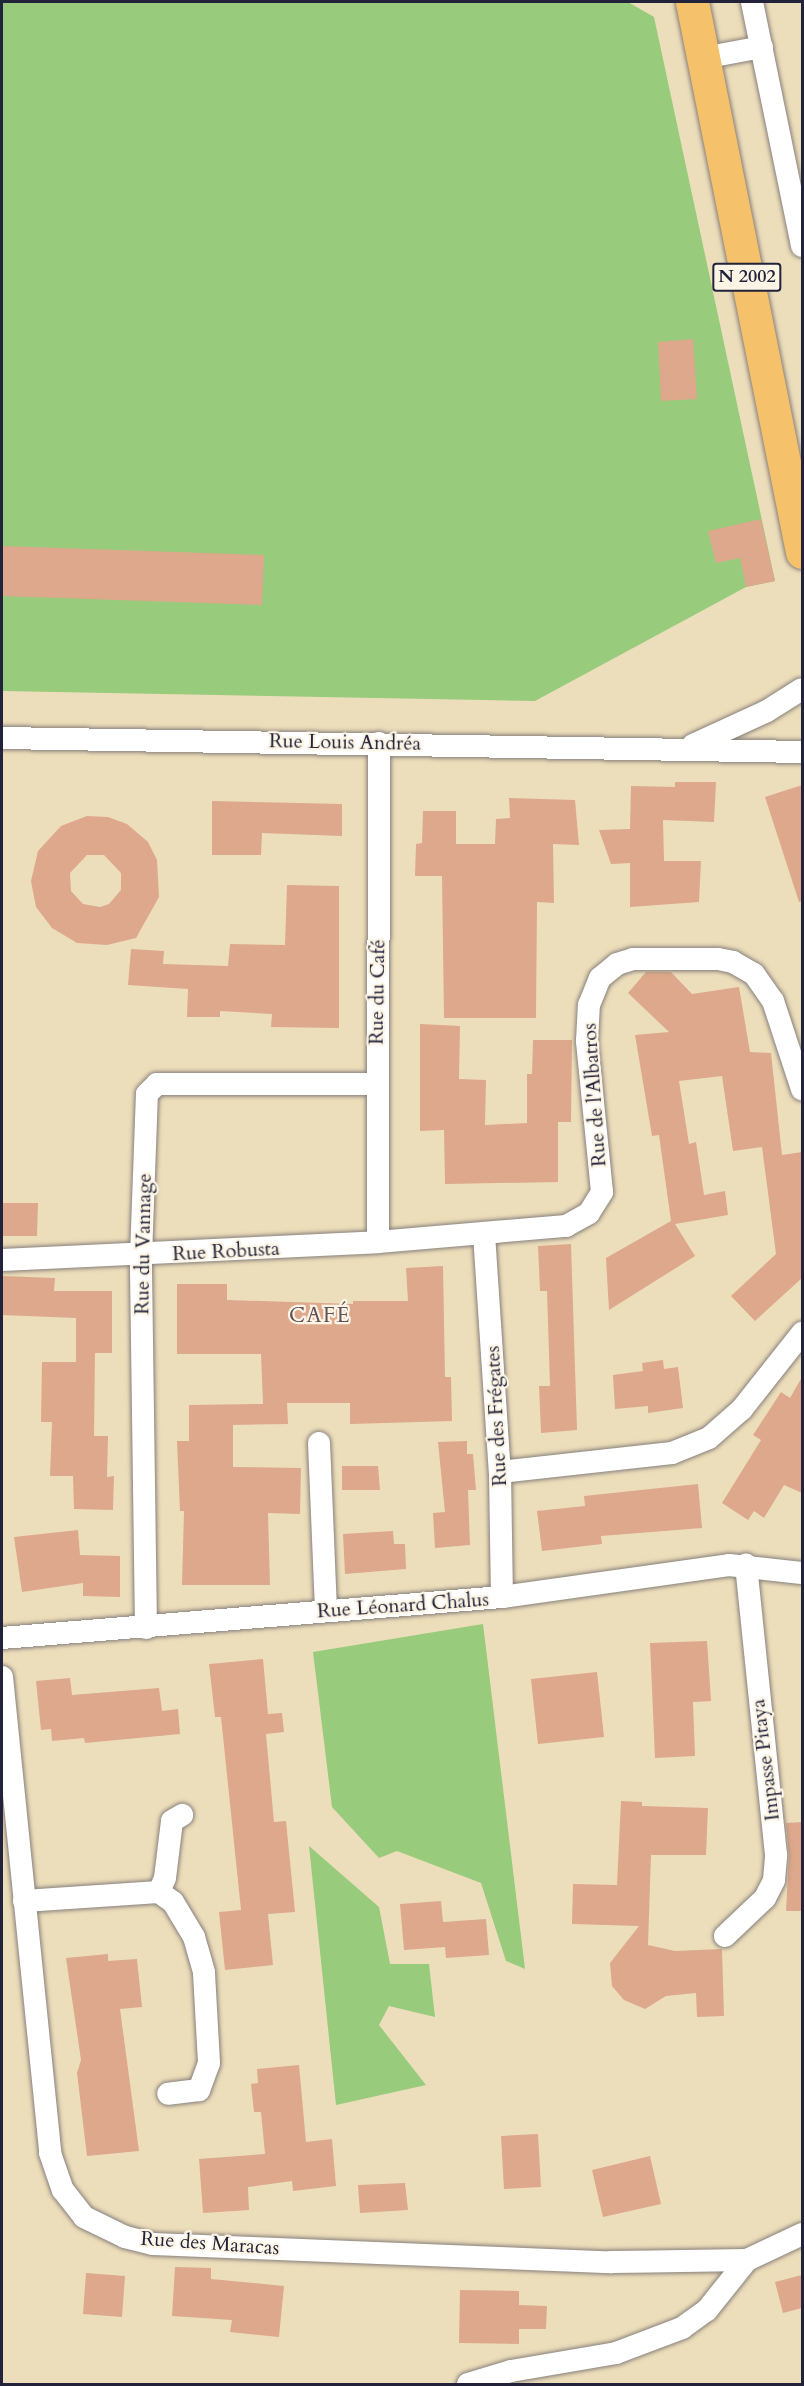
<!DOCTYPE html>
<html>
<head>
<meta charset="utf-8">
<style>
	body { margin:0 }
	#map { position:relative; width:804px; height:2386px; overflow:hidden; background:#eddebb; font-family:Cardo,serif }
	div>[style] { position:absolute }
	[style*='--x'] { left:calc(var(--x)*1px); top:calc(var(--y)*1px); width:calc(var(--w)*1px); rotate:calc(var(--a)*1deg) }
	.green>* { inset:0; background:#98cb7c }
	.building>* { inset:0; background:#dda88b }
	.roads { filter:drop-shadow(0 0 2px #88807b) drop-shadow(0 0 2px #88807b) }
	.minor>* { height:22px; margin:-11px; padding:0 11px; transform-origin:11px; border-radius:11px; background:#fff }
	.primary>* { height:33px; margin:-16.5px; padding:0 16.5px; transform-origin:16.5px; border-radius:16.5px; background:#f5c16b }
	span { translate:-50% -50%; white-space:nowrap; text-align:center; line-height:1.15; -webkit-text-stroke:4.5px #fcf5e5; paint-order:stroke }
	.shield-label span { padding:2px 4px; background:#fcf5e5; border:2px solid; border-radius:4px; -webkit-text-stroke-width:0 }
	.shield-label { font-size:18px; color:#22223b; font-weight:700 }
	.street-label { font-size:20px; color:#22223b }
	.neighbourhood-label { font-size:21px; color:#635157; letter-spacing:1.5px }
	.frame { position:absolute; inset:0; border:3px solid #22223b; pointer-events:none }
</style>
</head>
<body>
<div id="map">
	<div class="green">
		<i style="clip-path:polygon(2px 2px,628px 2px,654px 17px,775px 581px,746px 587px,535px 701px,2px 691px)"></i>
		<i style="clip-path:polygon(483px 1624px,525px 1969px,506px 1961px,481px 1883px,397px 1851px,379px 1858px,332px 1807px,313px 1652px)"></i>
		<i style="clip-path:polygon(309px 1846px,379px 1907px,390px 1964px,429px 1964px,435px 2017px,389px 2006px,379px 2025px,426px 2085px,336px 2105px)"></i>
	</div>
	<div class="building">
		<i style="clip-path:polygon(693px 339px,697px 399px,661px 401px,658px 342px)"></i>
		<i style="clip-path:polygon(761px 519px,775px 581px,746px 587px,740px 558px,716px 563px,708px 531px)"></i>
		<i style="clip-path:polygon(2px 546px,264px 555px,262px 605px,2px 596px)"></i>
		<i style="clip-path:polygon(675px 782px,716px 782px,714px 822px,663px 820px,664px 861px,701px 861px,699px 902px,630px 907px,630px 863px,611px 864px,599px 830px,630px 829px,631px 786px,675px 787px)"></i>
		<i style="clip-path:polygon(802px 785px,802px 901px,799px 902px,765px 797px)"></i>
		<i style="clip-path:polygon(509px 798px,575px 800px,579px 845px,553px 844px,554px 903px,537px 902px,536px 1018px,444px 1018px,442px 876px,415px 876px,416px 844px,422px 843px,423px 811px,456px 811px,456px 844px,495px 844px,496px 819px,510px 818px)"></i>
		<i style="clip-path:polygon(212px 801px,342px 804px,342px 836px,262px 833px,261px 855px,212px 855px)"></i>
		<i style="clip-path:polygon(evenodd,87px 816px,108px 817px,127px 824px,148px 842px,157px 860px,159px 897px,136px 938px,107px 945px,77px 943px,52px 928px,36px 907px,31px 881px,38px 851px,61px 826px,87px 816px,87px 855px,104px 855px,121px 873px,121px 890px,109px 904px,100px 907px,83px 904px,71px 891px,70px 873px,87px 855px)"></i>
		<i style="clip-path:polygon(287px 885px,339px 886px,339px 1028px,271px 1027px,272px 1014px,220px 1011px,220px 1017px,187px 1017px,188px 989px,128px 985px,131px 949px,164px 951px,163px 964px,228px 966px,230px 944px,285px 945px)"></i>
		<i style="clip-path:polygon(646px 972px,671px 972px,692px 994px,739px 987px,750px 1052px,771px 1053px,782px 1155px,802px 1152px,802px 1278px,755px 1321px,731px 1296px,776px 1254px,762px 1147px,733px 1151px,722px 1076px,679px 1081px,689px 1144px,696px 1142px,704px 1195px,725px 1191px,728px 1215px,675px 1224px,695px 1256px,609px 1310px,606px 1258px,671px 1221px,659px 1135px,652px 1136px,635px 1035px,669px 1032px,628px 993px)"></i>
		<i style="clip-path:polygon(420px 1024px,460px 1026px,459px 1079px,486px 1080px,485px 1125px,527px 1123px,527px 1074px,532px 1074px,533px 1040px,572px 1040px,571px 1122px,558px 1122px,558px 1182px,445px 1184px,444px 1130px,420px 1131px)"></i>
		<i style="clip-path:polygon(2px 1203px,38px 1203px,37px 1236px,2px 1236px)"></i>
		<i style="clip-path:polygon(571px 1244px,577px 1430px,541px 1433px,539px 1386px,550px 1386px,547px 1291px,540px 1291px,538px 1246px)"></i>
		<i style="clip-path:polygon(443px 1266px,445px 1377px,451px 1377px,452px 1421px,350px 1424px,350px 1403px,287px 1403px,288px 1424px,233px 1425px,233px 1467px,301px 1468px,300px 1514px,268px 1513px,270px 1585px,182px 1585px,184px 1511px,180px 1511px,177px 1441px,189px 1441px,189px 1405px,263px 1404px,261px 1354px,177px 1354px,177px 1284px,227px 1284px,227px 1300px,353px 1304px,353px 1301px,408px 1301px,406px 1268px)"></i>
		<i style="clip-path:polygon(2px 1276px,55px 1278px,54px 1291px,112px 1291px,112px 1353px,95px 1353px,94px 1436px,108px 1436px,107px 1477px,114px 1476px,113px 1510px,74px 1509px,73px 1476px,50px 1476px,52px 1422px,41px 1422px,42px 1362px,76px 1362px,76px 1318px,2px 1315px)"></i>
		<i style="clip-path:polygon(663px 1360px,664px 1369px,678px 1367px,683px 1408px,648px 1413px,648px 1406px,615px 1409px,613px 1375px,643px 1371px,642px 1363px)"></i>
		<i style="clip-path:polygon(802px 1377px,802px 1493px,784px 1485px,764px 1518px,754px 1511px,748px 1520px,722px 1503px,761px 1440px,753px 1435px,781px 1392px,790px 1398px)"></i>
		<i style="clip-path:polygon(467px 1441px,467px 1454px,473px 1454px,476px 1490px,468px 1490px,470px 1545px,435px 1548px,433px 1513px,445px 1512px,438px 1442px)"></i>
		<i style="clip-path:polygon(342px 1466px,378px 1466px,380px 1490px,342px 1490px)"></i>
		<i style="clip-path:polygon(698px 1484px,702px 1528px,601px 1536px,602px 1544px,542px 1551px,537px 1511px,585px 1506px,584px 1496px)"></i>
		<i style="clip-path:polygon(78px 1530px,80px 1555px,120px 1556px,120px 1597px,83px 1596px,83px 1583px,22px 1592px,14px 1537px)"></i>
		<i style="clip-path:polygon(393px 1531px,394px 1544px,405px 1544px,406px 1569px,345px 1574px,343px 1534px)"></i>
		<i style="clip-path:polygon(707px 1641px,711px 1701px,693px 1702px,695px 1756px,655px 1758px,650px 1643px)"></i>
		<i style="clip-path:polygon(263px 1659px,268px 1714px,282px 1713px,284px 1732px,266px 1734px,274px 1822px,286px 1821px,295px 1912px,268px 1914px,273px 1965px,225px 1970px,219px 1912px,241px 1910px,221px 1717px,215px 1717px,209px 1664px)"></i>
		<i style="clip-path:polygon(597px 1672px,604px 1737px,538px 1744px,531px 1679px)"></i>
		<i style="clip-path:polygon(70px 1678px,72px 1695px,159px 1688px,162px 1711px,178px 1709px,180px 1734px,85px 1743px,84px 1738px,52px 1741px,51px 1729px,41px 1730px,36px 1681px)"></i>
		<i style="clip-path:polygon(621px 1801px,642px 1802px,642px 1806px,708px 1808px,706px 1855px,651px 1855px,648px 1945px,675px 1951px,722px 1949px,724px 2016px,697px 2017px,696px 1993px,666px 1996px,645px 2009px,624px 2000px,612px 1986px,610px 1963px,639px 1926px,572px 1924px,573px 1884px,617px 1885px)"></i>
		<i style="clip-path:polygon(802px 1822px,802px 1911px,786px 1911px,789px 1856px,786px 1823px)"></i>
		<i style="clip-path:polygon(441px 1901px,443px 1922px,486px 1919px,489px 1955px,446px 1958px,445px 1947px,404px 1950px,400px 1904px)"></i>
		<i style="clip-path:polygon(108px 1954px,108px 1961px,137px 1959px,142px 2007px,120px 2009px,139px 2151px,87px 2156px,77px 2073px,81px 2060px,66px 1958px)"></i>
		<i style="clip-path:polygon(299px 2065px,306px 2142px,332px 2139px,336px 2186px,293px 2191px,292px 2181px,248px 2187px,249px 2210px,203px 2213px,199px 2159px,265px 2154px,261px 2112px,254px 2112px,251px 2084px,258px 2083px,257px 2069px)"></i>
		<i style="clip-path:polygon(538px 2134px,541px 2187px,504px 2189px,501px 2136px)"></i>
		<i style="clip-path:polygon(650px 2156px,661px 2204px,603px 2217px,592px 2170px)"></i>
		<i style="clip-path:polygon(405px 2183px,408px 2210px,360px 2213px,358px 2185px)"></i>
		<i style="clip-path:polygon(175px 2267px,211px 2268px,211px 2279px,284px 2286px,279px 2337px,230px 2332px,232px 2320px,172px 2316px)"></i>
		<i style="clip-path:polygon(86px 2273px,125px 2276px,122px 2317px,83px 2314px)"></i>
		<i style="clip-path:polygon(802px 2275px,802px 2308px,783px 2313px,775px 2282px)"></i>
		<i style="clip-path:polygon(460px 2290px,519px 2291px,519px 2305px,547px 2306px,546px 2329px,519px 2329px,519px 2344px,459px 2343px)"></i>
	</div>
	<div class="roads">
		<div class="minor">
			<i style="--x:752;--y:2;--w:249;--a:78.4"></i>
			<i style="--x:703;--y:58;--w:60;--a:-10.6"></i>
			<i style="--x:2;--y:738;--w:800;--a:1"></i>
			<i style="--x:693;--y:745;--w:81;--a:-24.7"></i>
			<i style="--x:767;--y:711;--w:41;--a:-32.2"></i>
			<i style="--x:484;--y:1234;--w:239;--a:86.2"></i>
			<i style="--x:500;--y:1472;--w:125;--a:89.1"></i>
			<i style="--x:378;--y:1242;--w:499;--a:-89.9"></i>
			<i style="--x:2;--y:1260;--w:376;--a:-2.7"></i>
			<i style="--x:378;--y:1242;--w:189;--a:-4.9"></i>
			<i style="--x:566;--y:1226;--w:26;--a:-29"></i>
			<i style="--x:589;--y:1213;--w:25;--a:-58"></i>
			<i style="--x:602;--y:1192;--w:152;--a:-95.7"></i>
			<i style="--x:587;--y:1041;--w:36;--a:-87"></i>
			<i style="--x:589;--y:1005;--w:29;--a:-68"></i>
			<i style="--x:600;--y:978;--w:22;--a:-39"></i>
			<i style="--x:617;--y:964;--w:17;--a:-17"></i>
			<i style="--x:633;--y:959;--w:85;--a:0"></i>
			<i style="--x:718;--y:959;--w:15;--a:11"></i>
			<i style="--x:733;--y:962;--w:24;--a:30"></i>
			<i style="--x:754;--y:974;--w:33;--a:55"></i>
			<i style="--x:773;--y:1001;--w:93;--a:71.8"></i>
			<i style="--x:319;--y:1443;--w:167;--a:87.6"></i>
			<i style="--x:500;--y:1472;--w:173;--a:-6.3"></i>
			<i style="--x:672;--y:1453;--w:40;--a:-22"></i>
			<i style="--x:709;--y:1438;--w:44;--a:-41.3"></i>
			<i style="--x:742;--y:1409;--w:97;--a:-51.7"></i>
			<i style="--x:146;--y:1628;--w:372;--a:-90.8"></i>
			<i style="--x:141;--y:1256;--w:162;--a:-87.9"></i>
			<i style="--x:147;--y:1094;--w:14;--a:-45"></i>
			<i style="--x:157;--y:1084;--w:219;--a:0"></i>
			<i style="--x:2;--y:1638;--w:502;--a:-4.69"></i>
			<i style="--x:502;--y:1597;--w:229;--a:-8"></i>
			<i style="--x:729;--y:1565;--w:73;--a:6.3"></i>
			<i style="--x:2;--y:1677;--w:478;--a:84.2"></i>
			<i style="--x:50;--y:2153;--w:39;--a:71"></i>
			<i style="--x:63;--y:2190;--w:34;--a:52"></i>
			<i style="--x:84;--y:2217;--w:46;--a:26"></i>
			<i style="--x:125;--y:2237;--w:29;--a:14"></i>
			<i style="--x:153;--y:2244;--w:458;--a:2.3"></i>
			<i style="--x:611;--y:2262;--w:136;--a:-0.8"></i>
			<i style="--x:747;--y:2260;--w:61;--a:-25.3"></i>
			<i style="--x:159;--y:1892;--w:15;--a:-67"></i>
			<i style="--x:165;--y:1878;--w:57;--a:-83"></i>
			<i style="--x:172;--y:1821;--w:12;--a:-31"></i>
			<i style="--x:24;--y:1901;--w:135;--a:-3.8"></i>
			<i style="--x:159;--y:1892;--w:17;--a:36"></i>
			<i style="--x:173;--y:1902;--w:41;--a:59"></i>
			<i style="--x:194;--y:1937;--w:37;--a:74"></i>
			<i style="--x:204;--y:1973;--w:90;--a:86.8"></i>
			<i style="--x:209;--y:2063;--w:29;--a:110"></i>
			<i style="--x:199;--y:2090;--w:31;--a:173"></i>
			<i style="--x:725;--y:1936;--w:55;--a:-43.5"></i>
			<i style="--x:765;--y:1898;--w:20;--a:-63"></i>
			<i style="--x:774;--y:1880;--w:25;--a:-85"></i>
			<i style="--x:776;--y:1855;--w:292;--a:-95.9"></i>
			<i style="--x:468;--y:2384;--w:45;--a:-16.8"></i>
			<i style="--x:511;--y:2371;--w:107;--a:-9.7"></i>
			<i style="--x:616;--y:2353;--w:71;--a:-20.7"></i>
			<i style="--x:682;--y:2328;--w:31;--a:-36"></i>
			<i style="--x:707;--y:2310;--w:64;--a:-51.3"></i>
		</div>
		<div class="primary">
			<i style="--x:692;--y:2;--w:561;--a:78.69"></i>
		</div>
	</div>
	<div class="shield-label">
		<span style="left:747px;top:277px">N 2002</span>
	</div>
	<div class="street-label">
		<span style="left:345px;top:742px;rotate:1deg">Rue Louis Andréa</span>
		<span style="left:377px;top:992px;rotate:-89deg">Rue du Café</span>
		<span style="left:594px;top:1095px;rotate:-94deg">Rue de l'Albatros</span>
		<span style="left:143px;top:1244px;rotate:-89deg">Rue du Vannage</span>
		<span style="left:226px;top:1251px;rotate:-3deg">Rue Robusta</span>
		<span style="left:496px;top:1416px;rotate:-93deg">Rue des Frégates</span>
		<span style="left:403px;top:1605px;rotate:-4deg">Rue Léonard Chalus</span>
		<span style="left:765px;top:1760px;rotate:-97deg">Impasse Pitaya</span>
		<span style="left:210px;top:2243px;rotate:4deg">Rue des Maracas</span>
	</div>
	<div class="neighbourhood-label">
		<span style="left:320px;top:1316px">CAFÉ</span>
	</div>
	<div class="frame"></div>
</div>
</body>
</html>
